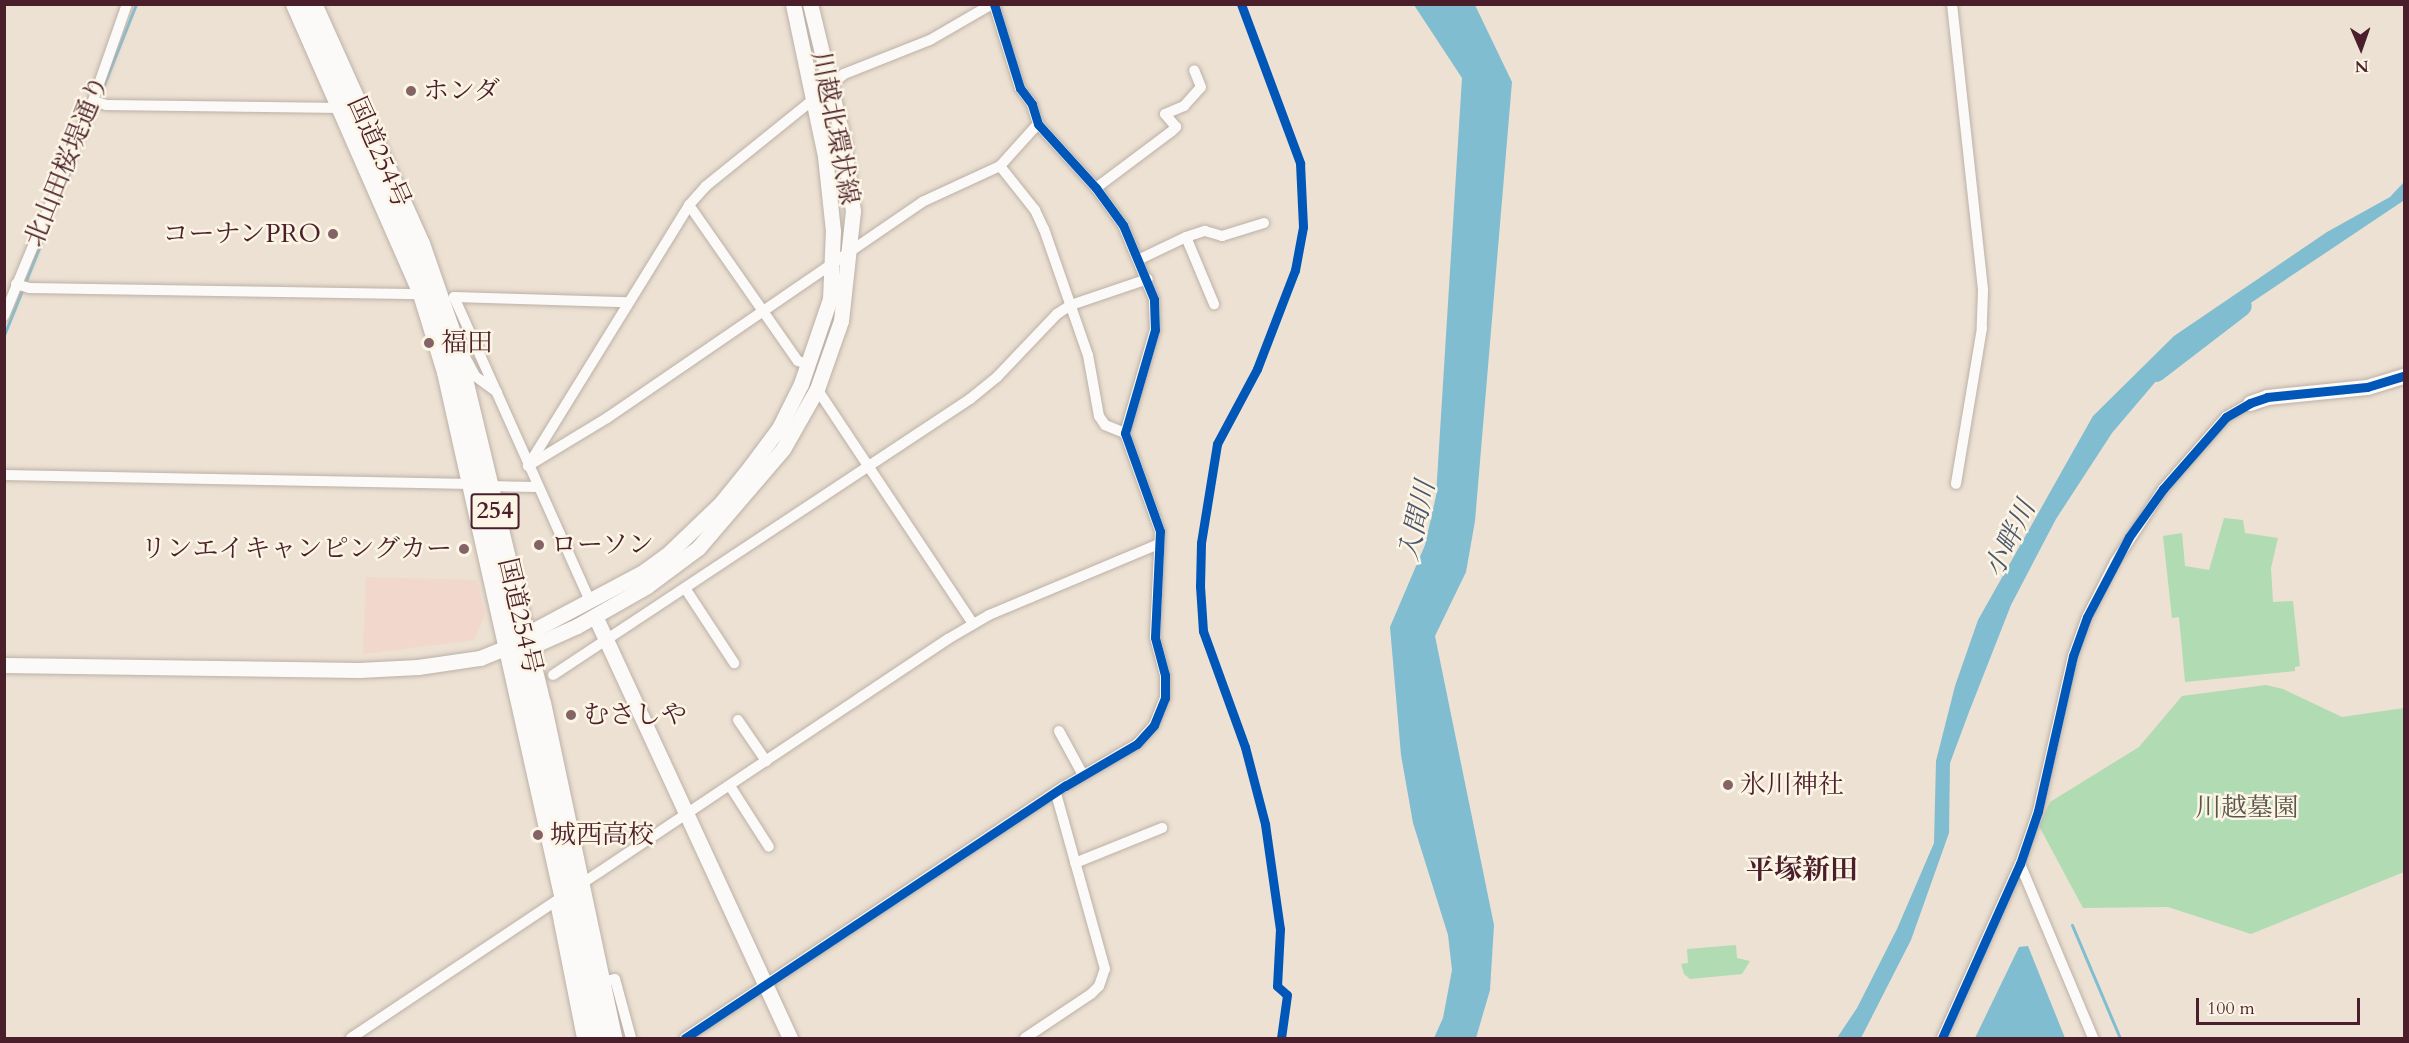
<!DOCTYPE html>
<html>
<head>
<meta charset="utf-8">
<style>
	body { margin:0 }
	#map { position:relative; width:2409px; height:1043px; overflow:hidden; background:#ece1d2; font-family:Cardo,"Noto Serif JP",serif }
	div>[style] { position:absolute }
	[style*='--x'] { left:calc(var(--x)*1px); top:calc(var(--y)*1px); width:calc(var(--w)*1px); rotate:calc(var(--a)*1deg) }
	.built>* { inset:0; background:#f2d8cc }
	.green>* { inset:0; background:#b1dbb3 }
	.water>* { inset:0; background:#80bdd1 }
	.stream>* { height:3px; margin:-1.5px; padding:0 1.5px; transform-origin:1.5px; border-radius:1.5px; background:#80bdd1 }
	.river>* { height:20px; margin:-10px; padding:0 10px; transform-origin:10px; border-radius:10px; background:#80bdd1 }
	.roads { filter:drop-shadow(0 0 2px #bcb1a8) drop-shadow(0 0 2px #bcb1a8) }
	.street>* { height:10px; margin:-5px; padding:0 5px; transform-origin:5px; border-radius:5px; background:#fcfaf8 }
	.secondary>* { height:15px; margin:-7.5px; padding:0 7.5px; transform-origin:7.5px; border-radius:7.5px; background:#fcfaf8 }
	.highway>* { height:20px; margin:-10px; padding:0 10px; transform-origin:10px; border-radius:10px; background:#fcfaf8 }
	.cycleway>* { height:9px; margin:-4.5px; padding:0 4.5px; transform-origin:4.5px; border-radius:4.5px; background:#0057b8 }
	.dots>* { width:16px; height:16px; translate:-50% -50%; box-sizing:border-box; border:3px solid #fcf5e5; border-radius:50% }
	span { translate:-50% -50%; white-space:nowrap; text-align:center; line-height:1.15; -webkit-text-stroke:5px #fcf5e5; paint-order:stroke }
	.shield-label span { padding:2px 4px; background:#fcf5e5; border:2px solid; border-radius:4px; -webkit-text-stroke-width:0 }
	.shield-label { font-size:24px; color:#4a1f2b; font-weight:700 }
	.poi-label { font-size:26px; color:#4a1f2b }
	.left { translate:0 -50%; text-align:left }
	.right { translate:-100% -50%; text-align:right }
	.street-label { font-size:26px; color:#4a1f2b }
	.park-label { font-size:26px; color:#5a564c }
	.water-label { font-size:27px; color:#4d586d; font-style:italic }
	.quarter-label { font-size:28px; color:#4a1f2b; font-weight:700 }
	.frame { position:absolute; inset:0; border:6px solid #4a1f2b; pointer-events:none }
	.north { position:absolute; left:2331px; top:18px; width:60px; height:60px; -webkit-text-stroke:4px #fcf5e5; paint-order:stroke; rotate:178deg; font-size:16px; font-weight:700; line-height:24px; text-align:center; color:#4a1f2b }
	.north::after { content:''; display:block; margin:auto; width:21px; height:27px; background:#4a1f2b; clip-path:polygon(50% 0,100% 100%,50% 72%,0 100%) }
	.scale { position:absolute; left:2196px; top:998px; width:164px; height:27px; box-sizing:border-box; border:3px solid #4a1f2b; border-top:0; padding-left:8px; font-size:18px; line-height:21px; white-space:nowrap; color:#4a1f2b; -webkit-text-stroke:4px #fcf5e5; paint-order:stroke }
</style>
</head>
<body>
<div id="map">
	<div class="built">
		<i style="clip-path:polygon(366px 577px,477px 580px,485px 614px,474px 640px,363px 654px)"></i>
	</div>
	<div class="green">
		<i style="clip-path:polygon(2224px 518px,2243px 520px,2245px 533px,2278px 538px,2271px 568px,2273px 602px,2293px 601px,2300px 666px,2295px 667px,2295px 671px,2185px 682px,2179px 617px,2172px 618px,2163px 536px,2182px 533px,2185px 566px,2209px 570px)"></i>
		<i style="clip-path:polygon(2266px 685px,2283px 689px,2342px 717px,2404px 708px,2404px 872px,2251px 934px,2168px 907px,2083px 908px,2039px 826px,2050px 802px,2139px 747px,2182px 696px)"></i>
		<i style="clip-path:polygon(1736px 945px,1737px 958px,1750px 961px,1742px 974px,1690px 979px,1684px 974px,1681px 964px,1688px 963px,1687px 949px)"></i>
	</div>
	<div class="water">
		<i style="clip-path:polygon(1414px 5px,1475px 5px,1512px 82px,1475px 521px,1466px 572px,1435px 636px,1494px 925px,1490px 990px,1476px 1038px,1434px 1038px,1443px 1018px,1452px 970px,1448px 935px,1413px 823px,1401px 755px,1390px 627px,1425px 545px,1436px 496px,1462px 78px)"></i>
		<i style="clip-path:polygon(2404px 182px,2403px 201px,2185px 347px,2112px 433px,2056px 519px,2011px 605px,1969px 712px,1950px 763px,1949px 833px,1911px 940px,1861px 1038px,1837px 1038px,1857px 1008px,1897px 929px,1934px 843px,1936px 761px,1955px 686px,1978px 620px,2093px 416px,2174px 336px,2327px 232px,2390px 197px)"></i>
		<i style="clip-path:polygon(2028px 946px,2065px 1038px,1975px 1038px,2019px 947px)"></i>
	</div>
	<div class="stream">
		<i style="--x:101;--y:92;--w:95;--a:-68.3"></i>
		<i style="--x:4;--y:335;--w:231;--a:-68.1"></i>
		<i style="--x:2072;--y:925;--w:123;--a:67"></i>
	</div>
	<div class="river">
		<i style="--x:2156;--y:372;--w:108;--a:-37.5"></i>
	</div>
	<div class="roads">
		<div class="street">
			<i style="--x:1952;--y:4;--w:288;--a:83.8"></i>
			<i style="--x:1983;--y:290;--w:38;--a:92"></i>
			<i style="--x:1982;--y:328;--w:158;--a:99.5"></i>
			<i style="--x:829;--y:87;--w:20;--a:-41"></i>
			<i style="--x:844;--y:74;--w:92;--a:-21.6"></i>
			<i style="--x:930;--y:40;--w:72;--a:-30.1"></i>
			<i style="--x:93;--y:101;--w:14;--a:17"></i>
			<i style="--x:106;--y:105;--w:237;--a:0.7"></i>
			<i style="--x:1000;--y:166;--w:56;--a:51.5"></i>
			<i style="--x:1035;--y:210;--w:21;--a:65"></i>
			<i style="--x:1044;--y:229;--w:133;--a:70.8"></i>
			<i style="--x:1088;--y:355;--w:62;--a:79.8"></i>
			<i style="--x:1099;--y:416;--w:11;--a:56"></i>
			<i style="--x:1105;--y:425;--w:22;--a:22"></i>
			<i style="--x:1096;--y:188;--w:95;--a:-36.9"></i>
			<i style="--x:1172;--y:131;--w:6;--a:-45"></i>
			<i style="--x:1176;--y:127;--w:17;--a:-130"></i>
			<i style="--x:1165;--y:114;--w:21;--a:-23"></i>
			<i style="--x:1184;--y:106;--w:25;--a:-48"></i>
			<i style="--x:1201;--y:87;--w:18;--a:-112"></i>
			<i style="--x:689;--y:205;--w:190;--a:55.1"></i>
			<i style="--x:798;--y:361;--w:13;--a:18"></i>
			<i style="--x:1186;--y:237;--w:20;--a:-18"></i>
			<i style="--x:1205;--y:231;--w:18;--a:16"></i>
			<i style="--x:1222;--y:236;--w:44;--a:-17.2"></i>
			<i style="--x:1140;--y:259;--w:51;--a:-25.6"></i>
			<i style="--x:1186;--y:237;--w:73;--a:67.3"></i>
			<i style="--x:16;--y:284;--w:14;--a:17"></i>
			<i style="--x:29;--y:288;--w:394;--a:0.9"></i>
			<i style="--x:4;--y:316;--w:233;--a:-67.5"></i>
			<i style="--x:93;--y:101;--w:103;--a:-70.7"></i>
			<i style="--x:464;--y:355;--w:24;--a:62"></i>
			<i style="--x:475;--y:376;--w:27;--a:36"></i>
			<i style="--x:817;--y:389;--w:282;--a:56.4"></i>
			<i style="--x:528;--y:466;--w:92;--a:-31.3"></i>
			<i style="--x:607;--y:418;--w:382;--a:-34.4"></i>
			<i style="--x:922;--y:202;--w:86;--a:-24.8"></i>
			<i style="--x:1000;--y:166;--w:57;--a:-47.9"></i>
			<i style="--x:528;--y:466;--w:307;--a:-58.3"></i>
			<i style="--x:689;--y:205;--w:25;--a:-48"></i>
			<i style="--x:706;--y:186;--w:139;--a:-38.9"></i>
			<i style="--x:4;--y:475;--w:468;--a:1.1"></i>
			<i style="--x:489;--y:486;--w:49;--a:1.2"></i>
			<i style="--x:685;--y:588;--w:90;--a:56.8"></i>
			<i style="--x:590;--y:601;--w:333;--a:-114.1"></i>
			<i style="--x:454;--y:297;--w:173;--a:1.7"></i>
			<i style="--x:553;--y:675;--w:500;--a:-33.5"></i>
			<i style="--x:970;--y:399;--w:35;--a:-39"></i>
			<i style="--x:997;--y:377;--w:87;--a:-46.4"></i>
			<i style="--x:1057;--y:314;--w:17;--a:-33"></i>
			<i style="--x:1071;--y:305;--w:81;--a:-18.7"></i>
			<i style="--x:738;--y:720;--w:50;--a:55.7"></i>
			<i style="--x:1059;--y:731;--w:50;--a:61.4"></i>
			<i style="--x:730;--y:786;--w:72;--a:57.4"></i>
			<i style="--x:1075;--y:863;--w:94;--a:-21.9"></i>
			<i style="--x:2020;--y:864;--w:189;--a:67.2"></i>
			<i style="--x:555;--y:902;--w:139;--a:78.8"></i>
			<i style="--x:600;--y:982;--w:15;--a:-11"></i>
			<i style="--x:615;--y:979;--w:61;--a:74.8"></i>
			<i style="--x:351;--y:1038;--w:718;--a:-33.76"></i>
			<i style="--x:948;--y:639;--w:48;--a:-30.3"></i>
			<i style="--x:989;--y:615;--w:184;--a:-22.7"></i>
			<i style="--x:685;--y:1038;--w:456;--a:-33.6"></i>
			<i style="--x:1065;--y:786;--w:83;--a:-30.3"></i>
			<i style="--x:1137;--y:744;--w:25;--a:-48"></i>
			<i style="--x:1154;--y:725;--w:29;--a:-68"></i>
			<i style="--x:1165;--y:698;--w:23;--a:-90"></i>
			<i style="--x:1165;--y:675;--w:39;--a:-105"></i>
			<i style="--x:1155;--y:637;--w:106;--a:-87.3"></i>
			<i style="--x:1160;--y:531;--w:104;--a:-109.7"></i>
			<i style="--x:1125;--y:433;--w:107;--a:-73.8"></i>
			<i style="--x:1155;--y:330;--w:31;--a:-92"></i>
			<i style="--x:1154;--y:299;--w:80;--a:-112.7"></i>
			<i style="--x:1123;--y:225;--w:46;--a:-126.1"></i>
			<i style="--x:1096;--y:188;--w:86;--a:-132.2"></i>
			<i style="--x:1038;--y:124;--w:21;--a:-107"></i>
			<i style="--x:1032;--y:104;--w:20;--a:-127"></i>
			<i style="--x:1020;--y:88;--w:88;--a:-107.2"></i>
			<i style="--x:1025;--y:1038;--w:79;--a:-33.7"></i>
			<i style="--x:1091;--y:994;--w:11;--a:-45"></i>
			<i style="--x:1099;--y:986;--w:18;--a:-71"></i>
			<i style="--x:1105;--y:969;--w:182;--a:-105.6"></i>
			<i style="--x:1942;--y:1038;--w:191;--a:-65.9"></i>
			<i style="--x:2020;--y:864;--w:56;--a:-71.2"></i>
			<i style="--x:2038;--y:811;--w:159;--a:-77.3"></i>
			<i style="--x:2073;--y:656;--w:41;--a:-70.3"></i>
			<i style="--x:2087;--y:617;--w:62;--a:-63"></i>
			<i style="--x:2115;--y:562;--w:87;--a:-56.7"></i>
			<i style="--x:2163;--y:489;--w:96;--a:-48.8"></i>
			<i style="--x:2226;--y:417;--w:28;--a:-30"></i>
		</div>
		<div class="secondary">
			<i style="--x:2250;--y:403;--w:18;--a:-19"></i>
			<i style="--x:2267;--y:397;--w:100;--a:-5.7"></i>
			<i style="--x:2367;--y:387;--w:39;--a:-17"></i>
			<i style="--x:595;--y:616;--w:465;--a:65.2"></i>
			<i style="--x:517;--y:639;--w:143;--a:-28"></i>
			<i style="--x:643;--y:572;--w:32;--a:-36"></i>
			<i style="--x:669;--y:553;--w:72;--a:-43.9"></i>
			<i style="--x:721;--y:503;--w:46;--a:-51.1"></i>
			<i style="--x:750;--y:467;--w:49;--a:-53.4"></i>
			<i style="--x:779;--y:428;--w:49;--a:-63.4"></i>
			<i style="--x:801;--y:384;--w:90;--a:-71.2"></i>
			<i style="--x:830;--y:299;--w:68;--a:-87.5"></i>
			<i style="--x:833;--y:231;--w:75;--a:-96.1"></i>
			<i style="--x:825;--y:156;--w:155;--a:-101.9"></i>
			<i style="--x:4;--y:665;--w:355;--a:0.8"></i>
			<i style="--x:359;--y:670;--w:59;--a:-2.9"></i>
			<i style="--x:418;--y:667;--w:63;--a:-8.3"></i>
			<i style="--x:480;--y:658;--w:32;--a:-22"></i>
			<i style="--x:510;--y:646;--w:18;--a:6"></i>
			<i style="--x:528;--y:648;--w:54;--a:-24.2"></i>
			<i style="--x:577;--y:626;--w:81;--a:-29.7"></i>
			<i style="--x:647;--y:586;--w:64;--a:-36.7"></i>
			<i style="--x:698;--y:548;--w:130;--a:-49.4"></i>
			<i style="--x:783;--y:449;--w:69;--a:-60.5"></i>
			<i style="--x:817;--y:389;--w:72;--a:-70.6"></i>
			<i style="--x:841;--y:321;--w:111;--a:-83.8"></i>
			<i style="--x:853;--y:211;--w:77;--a:-98.2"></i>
			<i style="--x:842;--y:135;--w:135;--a:-103.7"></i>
		</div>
		<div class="highway">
			<i style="--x:296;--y:4;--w:317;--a:66.3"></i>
			<i style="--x:423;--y:294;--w:82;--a:72.9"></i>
			<i style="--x:447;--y:372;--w:682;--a:77.39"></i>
			<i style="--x:312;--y:4;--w:263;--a:65.8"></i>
			<i style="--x:420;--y:244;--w:104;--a:70.9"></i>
			<i style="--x:454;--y:342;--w:371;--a:76.5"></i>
			<i style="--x:541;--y:703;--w:342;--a:78"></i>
		</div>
	</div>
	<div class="cycleway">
		<i style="--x:1241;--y:4;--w:170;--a:69.6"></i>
		<i style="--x:1300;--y:163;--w:64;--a:87.3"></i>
		<i style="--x:1303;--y:227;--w:44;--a:100.5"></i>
		<i style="--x:1295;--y:270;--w:106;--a:111"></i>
		<i style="--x:1257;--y:369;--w:85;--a:118.1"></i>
		<i style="--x:1217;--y:444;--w:100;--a:99.2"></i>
		<i style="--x:1201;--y:543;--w:43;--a:91.3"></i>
		<i style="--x:1200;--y:586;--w:45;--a:86.2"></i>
		<i style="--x:1203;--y:631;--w:123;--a:70.1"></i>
		<i style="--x:1245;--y:747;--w:80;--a:75.4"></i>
		<i style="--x:1265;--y:824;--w:106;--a:81.9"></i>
		<i style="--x:1280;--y:929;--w:57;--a:93"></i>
		<i style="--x:1277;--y:986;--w:13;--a:42"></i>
		<i style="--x:1287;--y:995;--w:43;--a:97.9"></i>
		<i style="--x:685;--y:1038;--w:456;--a:-33.6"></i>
		<i style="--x:1065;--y:786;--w:83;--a:-30.3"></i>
		<i style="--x:1137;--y:744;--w:25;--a:-48"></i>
		<i style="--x:1154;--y:725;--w:29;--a:-68"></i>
		<i style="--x:1165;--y:698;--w:23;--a:-90"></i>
		<i style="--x:1165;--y:675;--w:39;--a:-105"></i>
		<i style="--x:1155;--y:637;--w:106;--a:-87.3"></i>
		<i style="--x:1160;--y:531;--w:104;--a:-109.7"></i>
		<i style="--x:1125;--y:433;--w:107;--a:-73.8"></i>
		<i style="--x:1155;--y:330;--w:31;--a:-92"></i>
		<i style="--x:1154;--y:299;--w:80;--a:-112.7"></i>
		<i style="--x:1123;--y:225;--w:46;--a:-126.1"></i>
		<i style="--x:1096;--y:188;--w:86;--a:-132.2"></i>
		<i style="--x:1038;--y:124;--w:21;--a:-107"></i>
		<i style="--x:1032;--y:104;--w:20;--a:-127"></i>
		<i style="--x:1020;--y:88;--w:88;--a:-107.2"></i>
		<i style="--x:1942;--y:1038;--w:191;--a:-65.9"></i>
		<i style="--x:2020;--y:864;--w:56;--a:-71.2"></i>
		<i style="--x:2038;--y:811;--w:159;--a:-77.3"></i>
		<i style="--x:2073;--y:656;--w:41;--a:-70.3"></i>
		<i style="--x:2087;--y:617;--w:90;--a:-62.3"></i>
		<i style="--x:2129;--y:537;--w:59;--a:-54.7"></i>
		<i style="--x:2163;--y:489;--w:96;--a:-48.8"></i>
		<i style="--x:2226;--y:417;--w:28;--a:-30"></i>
		<i style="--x:2250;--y:403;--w:18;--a:-19"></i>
		<i style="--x:2267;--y:397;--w:100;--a:-5.7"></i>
		<i style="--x:2367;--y:387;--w:39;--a:-17"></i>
	</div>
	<div class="dots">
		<i style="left:411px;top:91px;background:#836365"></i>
		<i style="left:333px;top:234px;background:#836365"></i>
		<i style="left:429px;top:343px;background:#836365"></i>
		<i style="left:539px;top:545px;background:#836365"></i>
		<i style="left:464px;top:549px;background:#836365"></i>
		<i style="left:571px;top:715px;background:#836365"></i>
		<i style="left:1728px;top:785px;background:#836365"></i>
		<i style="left:538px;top:835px;background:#836365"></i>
	</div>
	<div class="shield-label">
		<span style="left:495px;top:511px">254</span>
	</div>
	<div class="poi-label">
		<span class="left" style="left:423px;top:91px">ホンダ</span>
		<span class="right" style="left:321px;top:234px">コーナンPRO</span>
		<span class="left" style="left:441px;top:343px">福田</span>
		<span class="left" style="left:551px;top:545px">ローソン</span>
		<span class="right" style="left:452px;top:549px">リンエイキャンピングカー</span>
		<span class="left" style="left:583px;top:715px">むさしや</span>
		<span class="left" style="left:1740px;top:785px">氷川神社</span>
		<span class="left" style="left:550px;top:835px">城西高校</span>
	</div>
	<div class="street-label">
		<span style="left:835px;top:128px;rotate:79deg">川越北環状線</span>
		<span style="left:379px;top:152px;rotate:66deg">国道254号</span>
		<span style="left:67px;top:161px;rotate:-68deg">北山田桜堤通り</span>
		<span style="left:520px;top:616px;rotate:77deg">国道254号</span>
	</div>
	<div class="park-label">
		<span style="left:2247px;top:808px">川越墓園</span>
	</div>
	<div class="water-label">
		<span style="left:1417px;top:521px;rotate:-77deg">入間川</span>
		<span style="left:2010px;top:539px;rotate:-64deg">小畔川</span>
	</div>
	<div class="quarter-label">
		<span style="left:1802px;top:870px">平塚新田</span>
	</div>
	<div class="frame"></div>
	<div class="north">N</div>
	<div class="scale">100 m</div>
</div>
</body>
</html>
